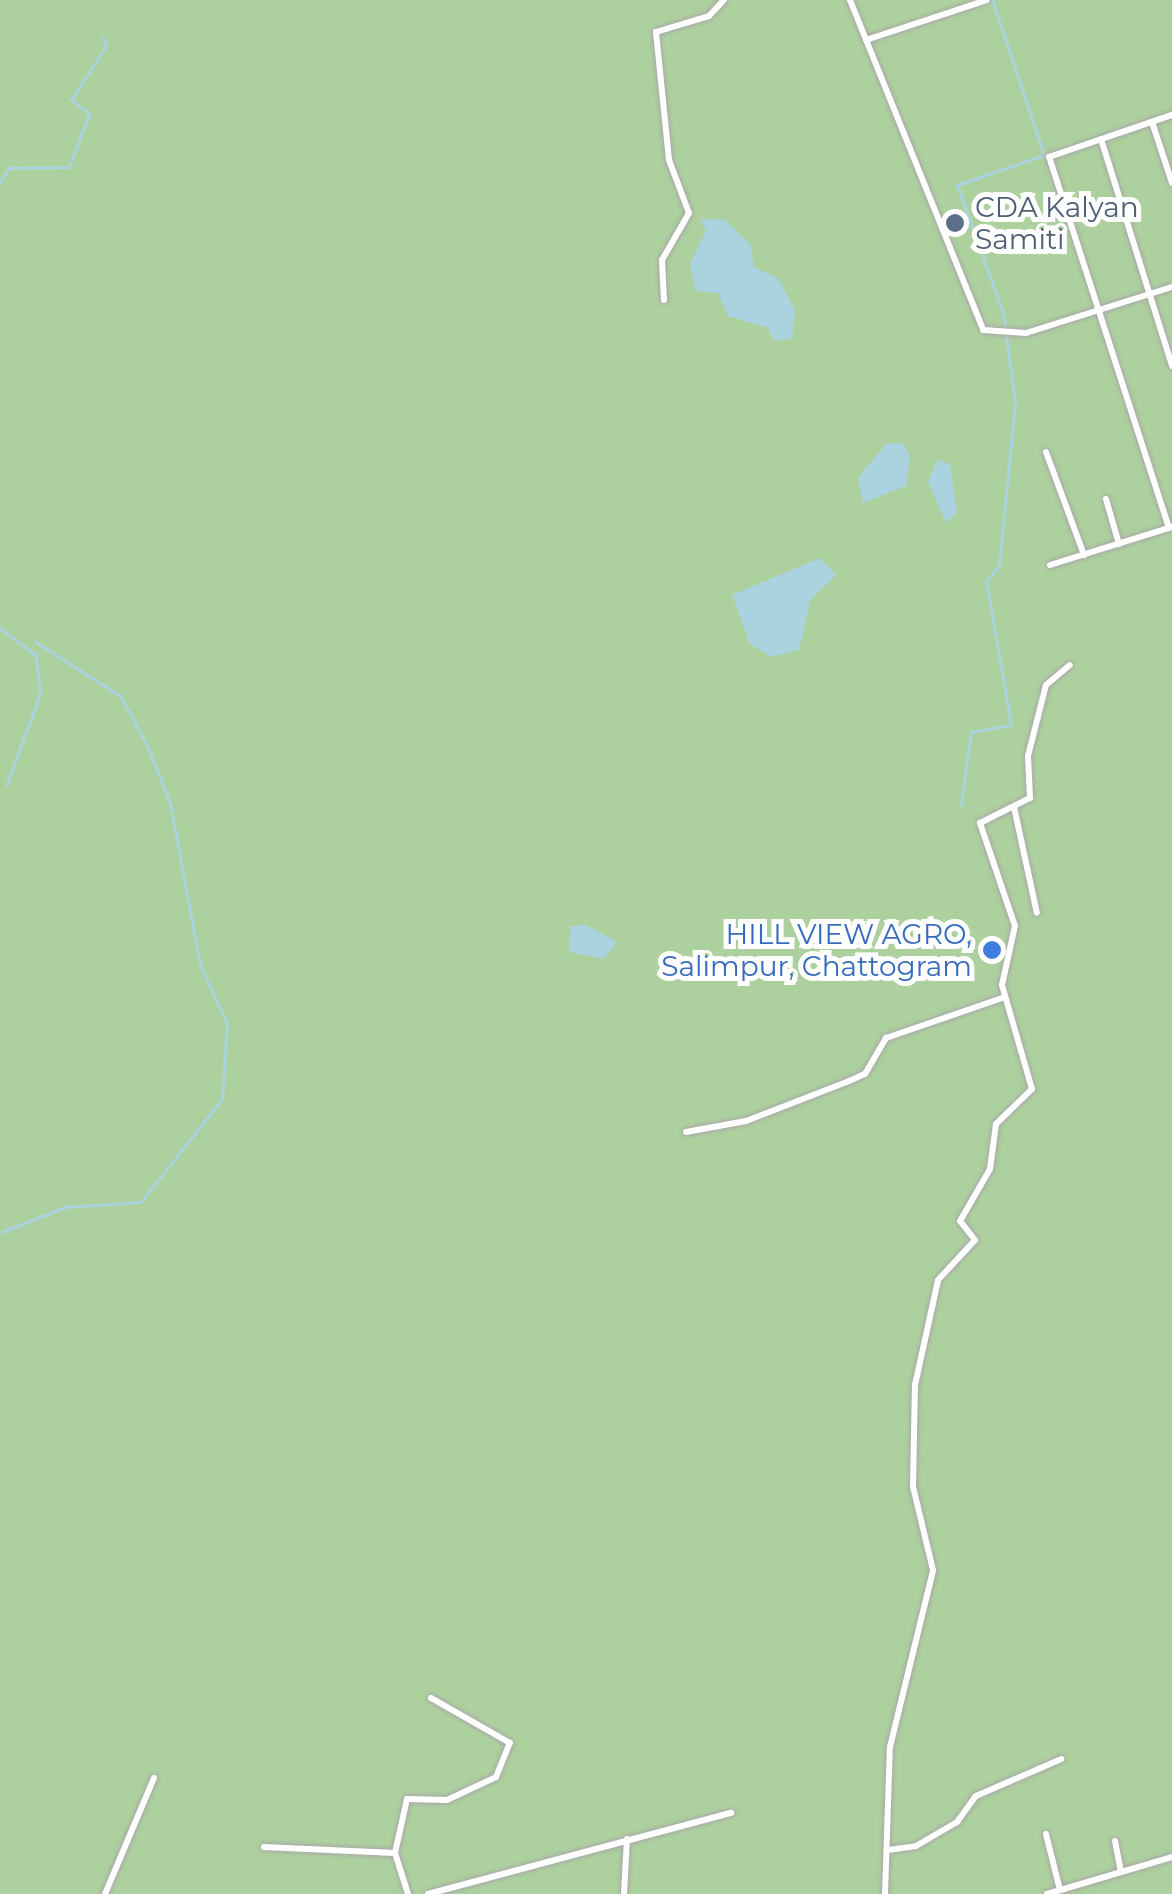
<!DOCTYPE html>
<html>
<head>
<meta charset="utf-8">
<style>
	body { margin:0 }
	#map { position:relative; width:1172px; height:1894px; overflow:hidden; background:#f2efe9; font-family:Montserrat,sans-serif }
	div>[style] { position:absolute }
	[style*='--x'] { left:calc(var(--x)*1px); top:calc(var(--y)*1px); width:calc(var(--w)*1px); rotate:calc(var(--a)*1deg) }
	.forest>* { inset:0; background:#add19e }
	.water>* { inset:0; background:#aad3df }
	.stream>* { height:2.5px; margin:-1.25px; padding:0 1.25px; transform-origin:1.25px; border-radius:1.25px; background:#aad3df }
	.roads { filter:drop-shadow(0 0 2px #a9a9a9) drop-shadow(0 0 2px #a9a9a9) }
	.minor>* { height:6px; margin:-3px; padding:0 3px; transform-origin:3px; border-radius:3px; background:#fff }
	.dots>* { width:28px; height:28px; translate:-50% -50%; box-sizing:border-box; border:5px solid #fff; border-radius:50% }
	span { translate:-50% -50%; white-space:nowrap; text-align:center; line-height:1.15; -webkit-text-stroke:10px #fff; paint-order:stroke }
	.service-label { font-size:28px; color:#4e5e75 }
	.left { translate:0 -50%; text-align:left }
	.shop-label { font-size:28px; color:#366cbe }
	.right { translate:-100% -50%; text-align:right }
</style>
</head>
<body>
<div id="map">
	<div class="forest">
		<i style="clip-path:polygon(0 0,1172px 0,1172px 1894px,0 1894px)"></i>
	</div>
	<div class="water">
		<i style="clip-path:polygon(700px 219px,725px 220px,750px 244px,754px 267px,778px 278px,795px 310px,792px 339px,774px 341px,768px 328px,728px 316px,718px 293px,696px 291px,690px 264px,706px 230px)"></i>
		<i style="clip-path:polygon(887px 443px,904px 444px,910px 457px,906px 486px,863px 503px,858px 478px)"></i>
		<i style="clip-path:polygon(938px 459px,950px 465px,957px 512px,946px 523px,928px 481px)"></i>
		<i style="clip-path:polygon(820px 558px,836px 575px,810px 600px,799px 650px,771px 657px,750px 644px,732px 595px)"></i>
		<i style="clip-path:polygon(586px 925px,617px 942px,604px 959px,569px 952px,570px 926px)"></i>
	</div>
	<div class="stream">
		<i style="--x:0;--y:182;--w:17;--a:-57"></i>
		<i style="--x:9;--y:168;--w:60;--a:-1"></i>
		<i style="--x:69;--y:167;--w:57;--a:-69.3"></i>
		<i style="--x:89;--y:114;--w:23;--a:-142"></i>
		<i style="--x:71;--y:100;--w:64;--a:-57.1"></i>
		<i style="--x:106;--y:46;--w:9;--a:-108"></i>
		<i style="--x:0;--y:628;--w:45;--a:36.9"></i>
		<i style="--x:36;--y:655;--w:38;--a:83"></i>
		<i style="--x:41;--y:693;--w:98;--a:110.3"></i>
		<i style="--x:961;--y:805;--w:74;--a:-82.2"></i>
		<i style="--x:971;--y:732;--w:41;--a:-9.9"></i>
		<i style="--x:1011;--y:725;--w:146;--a:-99.8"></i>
		<i style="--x:986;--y:581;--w:20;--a:-49"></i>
		<i style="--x:999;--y:566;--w:165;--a:-84.4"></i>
		<i style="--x:1015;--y:402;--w:90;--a:-97.7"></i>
		<i style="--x:1003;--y:313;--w:136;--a:-109.8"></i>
		<i style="--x:957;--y:185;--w:92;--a:-19"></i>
		<i style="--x:1044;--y:155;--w:163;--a:-108.5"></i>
		<i style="--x:2;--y:1232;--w:68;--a:-21.6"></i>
		<i style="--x:65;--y:1207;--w:76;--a:-3.8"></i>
		<i style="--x:141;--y:1202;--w:131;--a:-51.8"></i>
		<i style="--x:222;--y:1099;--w:75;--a:-86.2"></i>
		<i style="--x:227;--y:1024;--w:65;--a:-114.6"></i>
		<i style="--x:200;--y:965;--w:165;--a:-100.5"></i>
		<i style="--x:170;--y:803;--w:59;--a:-111.8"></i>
		<i style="--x:148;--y:748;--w:58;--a:-117.9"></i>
		<i style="--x:121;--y:697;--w:102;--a:-147.4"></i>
	</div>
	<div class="roads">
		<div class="minor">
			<i style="--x:850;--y:0;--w:356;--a:68"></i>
			<i style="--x:983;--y:330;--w:43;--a:4"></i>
			<i style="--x:1026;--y:333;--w:153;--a:-17.5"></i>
			<i style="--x:866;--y:40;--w:127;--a:-18.3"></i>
			<i style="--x:1152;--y:122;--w:64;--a:71.8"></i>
			<i style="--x:1101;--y:139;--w:238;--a:72.6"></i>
			<i style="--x:664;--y:300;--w:40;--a:-92.9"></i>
			<i style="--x:662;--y:260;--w:54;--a:-60.1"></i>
			<i style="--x:689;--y:213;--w:57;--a:-110.7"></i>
			<i style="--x:669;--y:160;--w:129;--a:-95.8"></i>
			<i style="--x:656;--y:32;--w:55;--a:-16.8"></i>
			<i style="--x:709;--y:16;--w:22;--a:-47"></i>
			<i style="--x:1046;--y:452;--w:110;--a:69.7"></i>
			<i style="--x:1106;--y:499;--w:47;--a:73.9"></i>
			<i style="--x:1169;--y:528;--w:390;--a:-107.9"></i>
			<i style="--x:1049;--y:157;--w:130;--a:-18.9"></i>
			<i style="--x:1050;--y:565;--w:128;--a:-17.3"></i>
			<i style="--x:1014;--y:807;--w:108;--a:77.8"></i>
			<i style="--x:686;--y:1132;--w:61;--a:-10.4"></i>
			<i style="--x:746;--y:1121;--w:110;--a:-21.2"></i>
			<i style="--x:849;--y:1081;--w:17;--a:-24"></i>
			<i style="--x:865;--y:1074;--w:42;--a:-59.7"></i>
			<i style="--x:886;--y:1038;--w:126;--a:-19"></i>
			<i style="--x:1046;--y:1834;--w:58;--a:76"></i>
			<i style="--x:1115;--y:1841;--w:31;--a:79"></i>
			<i style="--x:264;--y:1847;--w:131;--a:2.6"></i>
			<i style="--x:395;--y:1853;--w:43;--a:72.4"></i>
			<i style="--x:888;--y:1850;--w:28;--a:-8"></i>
			<i style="--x:916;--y:1846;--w:48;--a:-30.3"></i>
			<i style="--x:957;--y:1822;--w:32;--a:-54"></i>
			<i style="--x:976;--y:1796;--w:93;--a:-23.5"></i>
			<i style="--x:395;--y:1853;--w:55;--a:-77.5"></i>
			<i style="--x:407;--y:1799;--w:40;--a:1.4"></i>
			<i style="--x:447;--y:1800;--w:54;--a:-25.1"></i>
			<i style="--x:496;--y:1777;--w:37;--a:-68"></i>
			<i style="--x:510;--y:1743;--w:91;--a:-150.3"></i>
			<i style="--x:105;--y:1894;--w:126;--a:-67.1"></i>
			<i style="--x:428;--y:1894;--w:314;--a:-15"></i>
			<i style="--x:624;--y:1894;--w:55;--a:-86.9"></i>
			<i style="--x:885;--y:1894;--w:147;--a:-88.1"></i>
			<i style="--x:890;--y:1747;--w:182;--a:-76.3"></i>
			<i style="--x:933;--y:1570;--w:85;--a:-103.5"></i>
			<i style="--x:913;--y:1487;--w:102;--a:-88.9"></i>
			<i style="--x:915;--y:1385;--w:107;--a:-77.6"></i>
			<i style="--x:938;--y:1280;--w:54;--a:-47.2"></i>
			<i style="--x:975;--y:1240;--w:24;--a:-128"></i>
			<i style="--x:960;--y:1221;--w:60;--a:-60"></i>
			<i style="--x:990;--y:1169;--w:45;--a:-82.4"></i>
			<i style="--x:996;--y:1124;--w:50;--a:-44.2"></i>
			<i style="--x:1032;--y:1089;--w:108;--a:-106.1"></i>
			<i style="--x:1002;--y:985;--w:60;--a:-77.6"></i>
			<i style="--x:1015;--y:926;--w:109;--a:-108.8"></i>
			<i style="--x:980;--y:823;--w:56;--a:-26.6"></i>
			<i style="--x:1030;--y:798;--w:42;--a:-92.7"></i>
			<i style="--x:1028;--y:756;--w:73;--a:-75.8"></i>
			<i style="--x:1046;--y:685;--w:31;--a:-40"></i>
			<i style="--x:1047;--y:1894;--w:130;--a:-16.5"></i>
		</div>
	</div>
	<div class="dots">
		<i style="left:955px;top:223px;background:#5c6f8a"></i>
		<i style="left:992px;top:950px;background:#3f7fe0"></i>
	</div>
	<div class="service-label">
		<span class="left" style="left:975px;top:223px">CDA Kalyan<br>Samiti</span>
	</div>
	<div class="shop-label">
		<span class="right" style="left:972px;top:950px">HILL VIEW AGRO,<br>Salimpur, Chattogram</span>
	</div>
</div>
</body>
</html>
